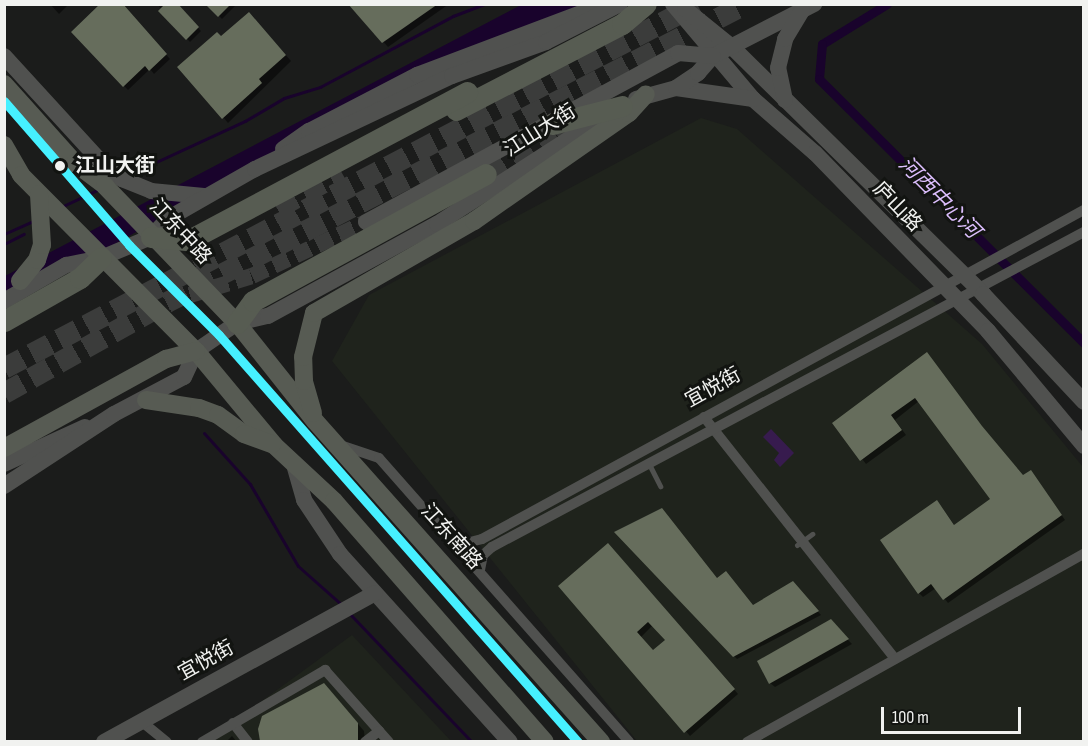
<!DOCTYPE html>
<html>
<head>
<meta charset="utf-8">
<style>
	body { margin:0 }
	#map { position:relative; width:1088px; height:746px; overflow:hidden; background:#1b1c1b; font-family:"Sofia Sans Condensed","Noto Sans SC",sans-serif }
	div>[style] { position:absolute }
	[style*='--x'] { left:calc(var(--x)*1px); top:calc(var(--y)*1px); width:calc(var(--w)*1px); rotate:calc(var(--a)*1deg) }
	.built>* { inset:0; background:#1f231c }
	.green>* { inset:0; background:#371b4e }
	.water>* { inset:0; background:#19032c }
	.shadow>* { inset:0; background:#0007 }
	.stream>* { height:3px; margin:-1.5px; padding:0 1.5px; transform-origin:1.5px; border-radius:1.5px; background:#19032c }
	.canal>* { height:9px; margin:-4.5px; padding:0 4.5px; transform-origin:4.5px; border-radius:4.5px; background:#19032c }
	.building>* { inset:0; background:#666d5c }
	.secondary-tunnel>* { height:16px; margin-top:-8px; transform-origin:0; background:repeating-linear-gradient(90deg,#3b3c3b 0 16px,transparent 0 24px) }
	.highway-tunnel>* { height:21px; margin-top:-10.5px; transform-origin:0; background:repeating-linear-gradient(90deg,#3b3c3b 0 21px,transparent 0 31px) }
	.lane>* { height:5px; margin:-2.5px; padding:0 2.5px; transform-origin:2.5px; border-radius:2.5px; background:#50514f }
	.street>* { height:10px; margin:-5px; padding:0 5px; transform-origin:5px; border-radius:5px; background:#50514f }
	.secondary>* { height:16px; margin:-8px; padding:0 8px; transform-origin:8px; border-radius:8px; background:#50514f }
	.primary>* { height:18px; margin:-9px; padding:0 9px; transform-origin:9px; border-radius:9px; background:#575b53 }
	.highway>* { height:21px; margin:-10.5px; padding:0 10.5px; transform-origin:10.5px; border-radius:10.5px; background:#575c52 }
	.rail-1>* { height:9px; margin:-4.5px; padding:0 4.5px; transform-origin:4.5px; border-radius:4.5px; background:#46f0ff }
	.dots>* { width:16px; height:16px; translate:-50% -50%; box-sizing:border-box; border:3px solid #121411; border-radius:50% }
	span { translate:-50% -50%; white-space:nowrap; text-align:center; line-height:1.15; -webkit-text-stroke:6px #121411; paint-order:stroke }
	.street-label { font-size:20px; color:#f1f2f0 }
	.stop-label { font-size:20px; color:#f1f2f0; font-weight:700 }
	.left { translate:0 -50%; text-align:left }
	.water-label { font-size:21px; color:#dcbefd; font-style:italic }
	.frame { position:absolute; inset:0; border:6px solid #f1f2f0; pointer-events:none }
	.scale { position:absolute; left:881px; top:707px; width:140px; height:27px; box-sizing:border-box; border:3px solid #f1f2f0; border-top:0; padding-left:8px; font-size:18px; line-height:21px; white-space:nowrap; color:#f1f2f0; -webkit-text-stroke:4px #121411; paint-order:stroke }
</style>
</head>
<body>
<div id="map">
	<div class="built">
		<i style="clip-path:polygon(701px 118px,737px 129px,982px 344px,1083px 467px,1083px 741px,637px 741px,332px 361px,369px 295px)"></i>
		<i style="clip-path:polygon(352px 635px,451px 741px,206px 742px)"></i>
	</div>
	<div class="green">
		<i style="clip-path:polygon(771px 429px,794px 453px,780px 467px,774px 460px,779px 453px,763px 437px)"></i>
	</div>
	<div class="water">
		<i style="clip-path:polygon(521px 5px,582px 5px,178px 208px,5px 307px,5px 276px)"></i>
	</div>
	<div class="shadow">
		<i style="clip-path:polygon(50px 4px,69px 4px,59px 14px)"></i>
		<i style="clip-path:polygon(121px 4px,170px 59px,154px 74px,150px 69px,128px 90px,73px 32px)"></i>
		<i style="clip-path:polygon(157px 4px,176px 4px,201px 31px,190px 42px)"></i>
		<i style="clip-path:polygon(208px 4px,237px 4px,222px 19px)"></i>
		<i style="clip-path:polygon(350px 4px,449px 4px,388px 47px)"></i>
		<i style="clip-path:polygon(254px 19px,291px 61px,228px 123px,223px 117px,221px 38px)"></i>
		<i style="clip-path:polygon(927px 354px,986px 432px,1024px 477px,1035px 477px,1065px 520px,948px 603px,936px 588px,923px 597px,919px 593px,941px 506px,955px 526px,992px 500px,919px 401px,895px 420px,906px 435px,866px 464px,834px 423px)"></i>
		<i style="clip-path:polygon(616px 532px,717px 580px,753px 606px,796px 586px,821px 615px,737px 659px)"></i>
		<i style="clip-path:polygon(evenodd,613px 549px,738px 694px,690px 736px,560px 587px,613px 549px,653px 625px,667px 640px,653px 652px,640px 638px,653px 625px)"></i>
		<i style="clip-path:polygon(830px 621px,852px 644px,775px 687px,770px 683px)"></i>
		<i style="clip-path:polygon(331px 692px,364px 731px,365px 742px,262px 742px,260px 733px)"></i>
		<i style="clip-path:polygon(232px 736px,237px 742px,226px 742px)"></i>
	</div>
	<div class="stream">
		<i style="--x:128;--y:175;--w:129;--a:-24.8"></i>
		<i style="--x:245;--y:121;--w:45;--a:-30.5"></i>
		<i style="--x:284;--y:98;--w:38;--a:-17"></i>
		<i style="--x:320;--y:87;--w:151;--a:-28.1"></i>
		<i style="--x:453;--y:16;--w:34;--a:-21"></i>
		<i style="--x:63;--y:206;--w:38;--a:-25"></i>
		<i style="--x:4;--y:234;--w:34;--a:-24"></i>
		<i style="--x:4;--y:234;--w:10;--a:90"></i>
		<i style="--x:6;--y:243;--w:20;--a:-27"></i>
		<i style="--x:204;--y:433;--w:69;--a:48"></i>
		<i style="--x:250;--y:484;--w:95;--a:59.7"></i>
		<i style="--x:298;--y:566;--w:59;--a:41.6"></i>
		<i style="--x:350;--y:614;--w:177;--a:46.4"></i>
	</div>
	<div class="canal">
		<i style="--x:887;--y:4;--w:76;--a:148.4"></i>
		<i style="--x:822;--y:44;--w:35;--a:95"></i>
		<i style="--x:819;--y:79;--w:374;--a:44.9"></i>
	</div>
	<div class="building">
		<i style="clip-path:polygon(100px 4px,123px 4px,167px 54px,149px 71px,145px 66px,123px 87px,71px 32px)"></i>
		<i style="clip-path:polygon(165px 4px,178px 4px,199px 27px,186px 40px,158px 11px)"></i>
		<i style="clip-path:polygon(205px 4px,231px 4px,218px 17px)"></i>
		<i style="clip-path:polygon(348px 4px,438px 4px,382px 43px)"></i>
		<i style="clip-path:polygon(249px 12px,286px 55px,259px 79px,262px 83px,222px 119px,177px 67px,217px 32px,221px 36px)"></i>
		<i style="clip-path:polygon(927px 352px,982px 426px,1023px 475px,1031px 470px,1062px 515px,943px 600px,931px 584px,918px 594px,880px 540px,937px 500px,954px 525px,990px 499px,915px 398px,891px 415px,902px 430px,860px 461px,832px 423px)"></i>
		<i style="clip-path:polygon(662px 508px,717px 578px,726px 571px,753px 605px,793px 581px,819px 611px,733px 657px,614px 532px)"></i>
		<i style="clip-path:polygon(evenodd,608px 543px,735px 689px,684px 733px,558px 586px,608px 543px,648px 622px,665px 640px,653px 650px,637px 632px,648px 622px)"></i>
		<i style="clip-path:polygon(831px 619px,849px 639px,769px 684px,757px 661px)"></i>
		<i style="clip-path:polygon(324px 683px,358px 723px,358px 741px,260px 741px,258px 729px,262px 716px)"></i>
	</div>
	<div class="secondary-tunnel">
		<i style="--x:167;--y:302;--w:89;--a:-17"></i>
		<i style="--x:252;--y:276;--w:126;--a:-25.3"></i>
	</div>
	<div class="highway-tunnel">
		<i style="--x:486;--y:174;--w:80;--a:-32.7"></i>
		<i style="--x:553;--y:131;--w:22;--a:-47"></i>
		<i style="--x:277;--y:208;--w:74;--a:-29"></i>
		<i style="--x:4;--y:368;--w:783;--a:-27.71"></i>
		<i style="--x:4;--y:393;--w:187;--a:-29.2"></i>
		<i style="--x:167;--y:302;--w:650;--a:-27.27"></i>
	</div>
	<div class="lane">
		<i style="--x:649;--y:464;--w:25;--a:63"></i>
		<i style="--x:797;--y:545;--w:19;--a:-36"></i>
	</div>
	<div class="street">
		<i style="--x:704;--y:417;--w:308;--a:51.7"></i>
		<i style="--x:340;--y:445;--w:41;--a:18.4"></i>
		<i style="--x:379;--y:458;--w:378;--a:48.6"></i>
		<i style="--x:453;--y:539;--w:17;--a:10"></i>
		<i style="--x:470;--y:542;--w:12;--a:-14"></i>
		<i style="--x:482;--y:539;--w:686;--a:-28.66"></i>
		<i style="--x:480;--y:570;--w:15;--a:-79"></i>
		<i style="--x:483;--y:555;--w:12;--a:-42"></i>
		<i style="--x:492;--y:547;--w:671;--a:-28.02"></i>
		<i style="--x:141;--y:721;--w:33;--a:39"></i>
		<i style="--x:233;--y:723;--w:24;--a:52"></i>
		<i style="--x:202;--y:742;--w:143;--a:-30.3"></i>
		<i style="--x:325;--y:670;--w:96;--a:48.4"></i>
		<i style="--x:365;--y:742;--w:18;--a:-38"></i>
		<i style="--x:747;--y:742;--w:386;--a:-29.2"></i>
	</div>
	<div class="secondary">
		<i style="--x:673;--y:4;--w:124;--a:49.9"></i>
		<i style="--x:753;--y:99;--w:82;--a:41.1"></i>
		<i style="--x:815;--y:153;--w:248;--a:45.8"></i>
		<i style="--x:988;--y:331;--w:150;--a:50.1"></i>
		<i style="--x:685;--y:9;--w:60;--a:39"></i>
		<i style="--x:732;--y:47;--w:352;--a:44.5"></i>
		<i style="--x:983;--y:294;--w:148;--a:46.9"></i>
		<i style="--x:4;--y:56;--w:148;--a:47.5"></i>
		<i style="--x:104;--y:165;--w:21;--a:87"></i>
		<i style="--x:676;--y:88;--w:78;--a:8.1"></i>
		<i style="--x:636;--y:99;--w:41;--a:-15.4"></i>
		<i style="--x:676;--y:88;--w:27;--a:-34"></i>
		<i style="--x:698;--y:73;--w:23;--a:-49"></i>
		<i style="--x:713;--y:56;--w:114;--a:-27.2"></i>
		<i style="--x:785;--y:100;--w:33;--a:-102"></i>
		<i style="--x:778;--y:68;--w:30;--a:-76"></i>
		<i style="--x:785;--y:39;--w:33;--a:-59"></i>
		<i style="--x:283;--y:149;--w:32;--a:-35"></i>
		<i style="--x:309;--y:131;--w:122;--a:-27.4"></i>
		<i style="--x:417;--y:75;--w:192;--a:-20.7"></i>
		<i style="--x:104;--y:165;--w:23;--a:38"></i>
		<i style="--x:122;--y:179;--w:31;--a:22"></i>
		<i style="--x:151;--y:191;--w:53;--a:5.4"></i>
		<i style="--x:366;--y:222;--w:355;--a:-28.4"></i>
		<i style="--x:678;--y:53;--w:35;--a:5"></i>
		<i style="--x:4;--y:301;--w:72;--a:-30.1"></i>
		<i style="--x:66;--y:265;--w:36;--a:-11"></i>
		<i style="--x:101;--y:258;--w:54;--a:-22.8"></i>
		<i style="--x:151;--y:237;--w:26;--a:-47"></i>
		<i style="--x:169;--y:218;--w:99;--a:-29.7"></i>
		<i style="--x:255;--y:169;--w:218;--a:-25.3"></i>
		<i style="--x:452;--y:76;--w:100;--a:-19.9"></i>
		<i style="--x:546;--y:42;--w:83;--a:-27.2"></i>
		<i style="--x:4;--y:464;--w:89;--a:-24.6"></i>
		<i style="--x:295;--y:468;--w:33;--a:74"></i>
		<i style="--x:304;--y:500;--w:65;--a:56.3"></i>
		<i style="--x:340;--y:554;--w:253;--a:47.9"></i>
		<i style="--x:4;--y:486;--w:131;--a:-33.2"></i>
		<i style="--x:114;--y:414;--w:79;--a:-27.9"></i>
		<i style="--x:184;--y:377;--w:29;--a:-65"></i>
		<i style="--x:196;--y:351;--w:50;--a:-34.3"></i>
		<i style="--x:237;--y:323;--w:32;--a:-13"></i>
		<i style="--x:268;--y:316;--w:192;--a:-28.6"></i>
		<i style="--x:437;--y:224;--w:203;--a:-32.8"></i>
		<i style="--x:104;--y:742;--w:309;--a:-28.8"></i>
	</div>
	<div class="primary">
		<i style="--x:4;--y:84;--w:106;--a:48.1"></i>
		<i style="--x:75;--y:163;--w:38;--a:37"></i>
		<i style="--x:105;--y:186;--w:190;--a:46.1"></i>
		<i style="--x:237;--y:323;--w:125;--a:51.5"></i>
		<i style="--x:315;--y:421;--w:430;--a:48.3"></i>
		<i style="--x:4;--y:145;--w:34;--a:60"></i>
		<i style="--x:21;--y:175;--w:248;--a:45.2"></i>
		<i style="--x:196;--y:351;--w:122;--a:50.3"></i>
		<i style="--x:274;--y:445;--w:82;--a:43"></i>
		<i style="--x:334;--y:501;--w:320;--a:48.8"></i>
		<i style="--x:20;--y:281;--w:27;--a:-51"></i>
		<i style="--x:37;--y:260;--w:16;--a:-72"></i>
		<i style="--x:42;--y:245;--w:51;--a:-93.4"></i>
		<i style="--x:146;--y:400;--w:54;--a:8.6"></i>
		<i style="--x:199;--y:408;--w:20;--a:20"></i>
		<i style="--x:218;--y:415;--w:32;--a:36"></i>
		<i style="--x:244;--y:434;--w:30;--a:20"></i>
		<i style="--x:313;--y:413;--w:33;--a:-106"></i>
		<i style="--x:304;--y:381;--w:24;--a:-92"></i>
		<i style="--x:303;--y:357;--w:45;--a:-76"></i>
		<i style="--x:314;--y:313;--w:185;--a:-29.9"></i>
		<i style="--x:474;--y:221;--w:189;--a:-34.9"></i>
		<i style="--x:629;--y:113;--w:25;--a:-48"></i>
		<i style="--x:4;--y:448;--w:185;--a:-28.8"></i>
		<i style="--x:166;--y:359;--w:31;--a:-15"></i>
	</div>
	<div class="highway">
		<i style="--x:456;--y:110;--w:187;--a:-27.4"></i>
		<i style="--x:622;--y:24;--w:31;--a:-40"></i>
		<i style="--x:552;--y:124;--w:72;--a:-14.4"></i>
		<i style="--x:151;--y:237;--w:38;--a:5"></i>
		<i style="--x:189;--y:240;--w:315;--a:-28"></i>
		<i style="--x:4;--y:321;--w:87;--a:-29.5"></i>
		<i style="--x:80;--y:278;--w:29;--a:-44"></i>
		<i style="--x:237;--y:323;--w:27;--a:-54"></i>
		<i style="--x:253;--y:301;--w:265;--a:-28.6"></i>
	</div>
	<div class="rail-1">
		<i style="--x:4;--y:101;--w:191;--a:49"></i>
		<i style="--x:129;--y:245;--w:127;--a:45"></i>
		<i style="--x:219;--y:335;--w:543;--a:48.59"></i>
	</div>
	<div class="dots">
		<i style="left:60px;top:166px;background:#f1f2f0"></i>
	</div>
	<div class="street-label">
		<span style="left:540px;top:131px;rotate:-32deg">江山大街</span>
		<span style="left:897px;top:207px;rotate:46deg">庐山路</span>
		<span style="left:180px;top:232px;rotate:47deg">江东中路</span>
		<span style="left:713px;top:388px;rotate:-29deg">宜悦街</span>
		<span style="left:451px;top:537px;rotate:48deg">江东南路</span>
		<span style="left:206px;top:661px;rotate:-29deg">宜悦街</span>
	</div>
	<div class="stop-label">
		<span class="left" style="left:75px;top:166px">江山大街</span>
	</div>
	<div class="water-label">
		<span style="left:939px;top:198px;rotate:45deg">河西中心河</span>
	</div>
	<div class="frame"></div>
	<div class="scale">100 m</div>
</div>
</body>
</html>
